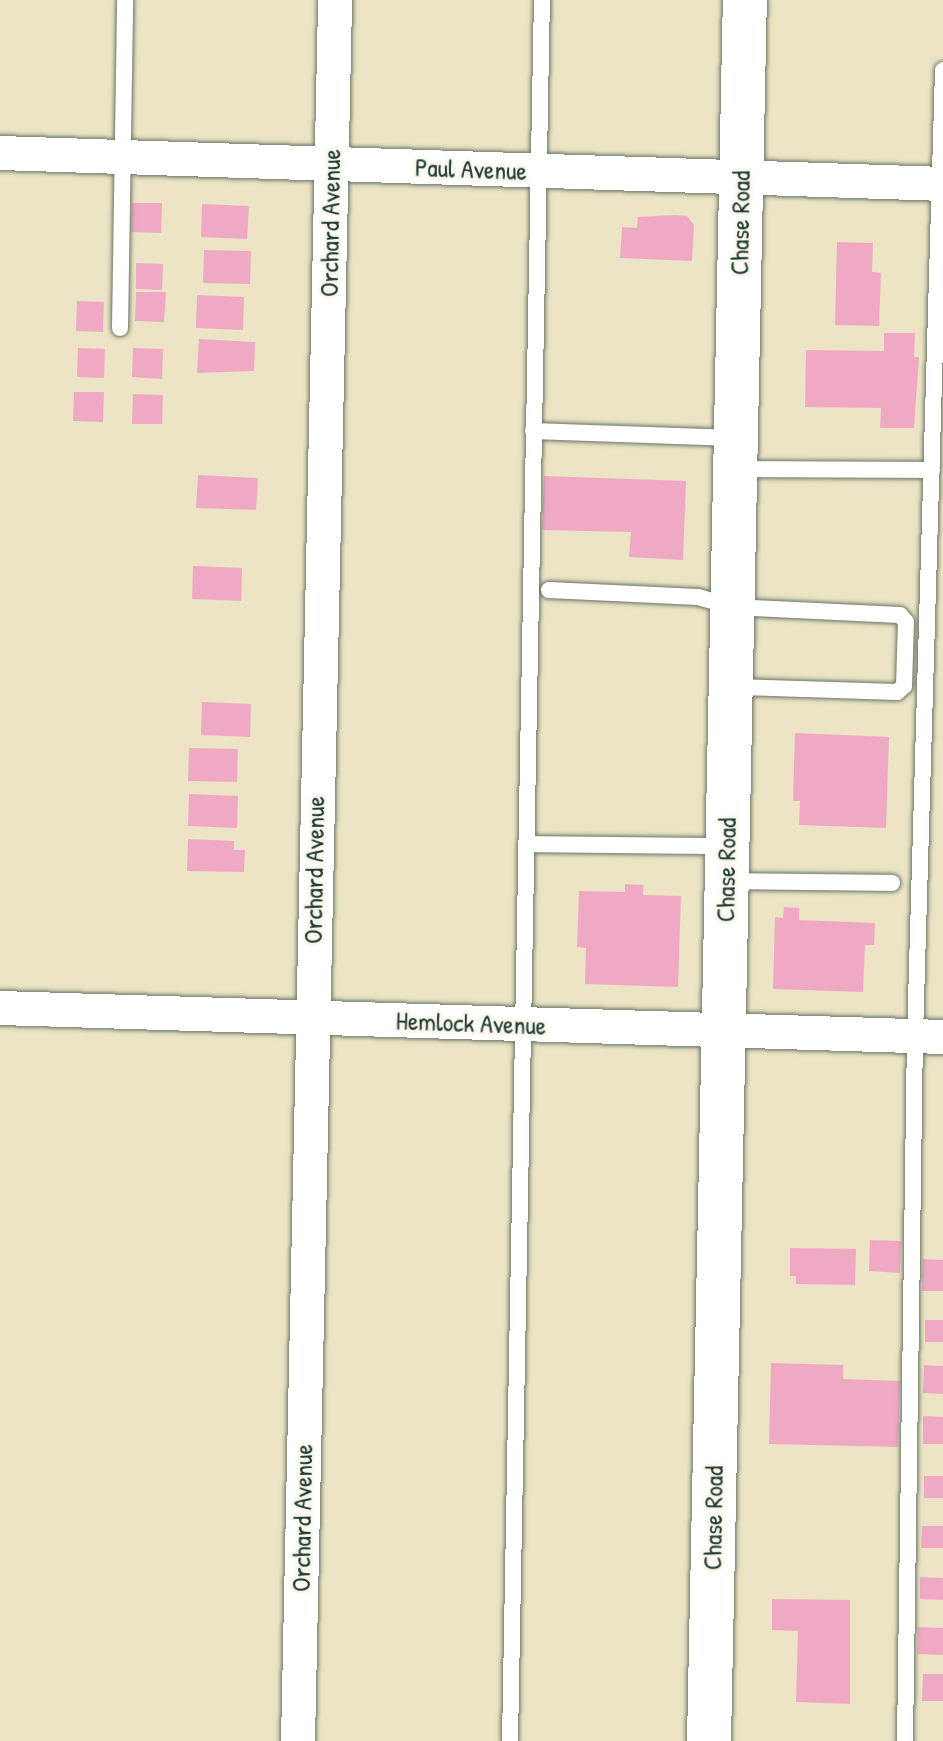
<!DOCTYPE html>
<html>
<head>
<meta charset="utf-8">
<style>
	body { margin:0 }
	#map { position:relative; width:943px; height:1741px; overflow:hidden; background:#ece4c5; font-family:"Patrick Hand",sans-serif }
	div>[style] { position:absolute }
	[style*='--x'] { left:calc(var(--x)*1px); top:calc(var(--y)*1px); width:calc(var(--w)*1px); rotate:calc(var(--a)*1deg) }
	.building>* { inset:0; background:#f0a9c5 }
	.roads { filter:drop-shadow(0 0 2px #677767) drop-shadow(0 0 2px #677767) }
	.lane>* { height:16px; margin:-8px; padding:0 8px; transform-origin:8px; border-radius:8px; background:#fff }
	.street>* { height:34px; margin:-17px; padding:0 17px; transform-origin:17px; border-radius:17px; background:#fff }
	.secondary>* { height:44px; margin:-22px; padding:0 22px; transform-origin:22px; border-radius:22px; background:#fff }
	span { translate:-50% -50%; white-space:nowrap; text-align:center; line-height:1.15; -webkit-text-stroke:6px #fbf7ec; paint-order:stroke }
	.street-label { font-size:26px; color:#1f3d34 }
</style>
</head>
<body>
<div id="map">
	<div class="building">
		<i style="clip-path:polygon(132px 203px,162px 203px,161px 233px,131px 232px)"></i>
		<i style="clip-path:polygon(202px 204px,249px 206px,247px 239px,201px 237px)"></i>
		<i style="clip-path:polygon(675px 215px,687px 216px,694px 225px,692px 261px,620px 258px,622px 227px,637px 228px,638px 217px)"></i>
		<i style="clip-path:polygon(837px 242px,873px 243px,872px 272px,881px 273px,879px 326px,835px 325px)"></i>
		<i style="clip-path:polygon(204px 250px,251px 251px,250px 284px,203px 283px)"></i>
		<i style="clip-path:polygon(136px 263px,163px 264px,162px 290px,136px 289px)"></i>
		<i style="clip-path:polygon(136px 292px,166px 292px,164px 322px,135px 321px)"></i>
		<i style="clip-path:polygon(197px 295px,244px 297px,243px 330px,196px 328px)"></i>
		<i style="clip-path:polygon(77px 301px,104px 302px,103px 332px,76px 331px)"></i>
		<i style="clip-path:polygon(884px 333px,915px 333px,914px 357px,919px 357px,914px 428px,880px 428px,881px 408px,805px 407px,806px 350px,884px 351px)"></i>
		<i style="clip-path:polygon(199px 339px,255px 342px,254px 371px,197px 373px)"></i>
		<i style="clip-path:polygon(78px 348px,105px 349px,104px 378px,77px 377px)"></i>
		<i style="clip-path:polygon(133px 348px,163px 349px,162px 379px,132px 377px)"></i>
		<i style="clip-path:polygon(74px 392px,104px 392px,103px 422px,73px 421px)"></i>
		<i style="clip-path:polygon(133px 394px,163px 395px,162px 424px,132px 424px)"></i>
		<i style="clip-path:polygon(198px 475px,258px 478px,256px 510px,196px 508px)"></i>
		<i style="clip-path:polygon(544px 476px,686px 481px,683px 560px,629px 557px,631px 532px,542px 530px)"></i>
		<i style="clip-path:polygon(193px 566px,242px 568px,241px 601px,192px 599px)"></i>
		<i style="clip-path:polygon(202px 702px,251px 704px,250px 737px,201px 735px)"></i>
		<i style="clip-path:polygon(795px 733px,889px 737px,886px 828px,799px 825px,800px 801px,793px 801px)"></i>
		<i style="clip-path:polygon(189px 748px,238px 749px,237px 782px,188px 781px)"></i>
		<i style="clip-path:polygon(189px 794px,238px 796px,237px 828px,188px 826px)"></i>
		<i style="clip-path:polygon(188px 839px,234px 841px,234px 850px,245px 850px,244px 872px,187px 871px)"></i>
		<i style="clip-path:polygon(625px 884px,643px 885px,643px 895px,681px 896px,678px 987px,585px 984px,586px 948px,577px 947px,579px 891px,625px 892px)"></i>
		<i style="clip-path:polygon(784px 907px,799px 908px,799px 920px,875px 923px,874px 945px,865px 945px,863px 992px,773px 989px,775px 917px,783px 918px)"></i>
		<i style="clip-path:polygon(870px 1240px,901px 1241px,900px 1273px,869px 1271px)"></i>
		<i style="clip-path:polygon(790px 1248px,856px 1249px,855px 1285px,796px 1284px,796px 1276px,790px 1276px)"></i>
		<i style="clip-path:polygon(923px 1259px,943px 1260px,943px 1291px,922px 1291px)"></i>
		<i style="clip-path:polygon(925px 1320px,943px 1320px,943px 1342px,925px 1342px)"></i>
		<i style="clip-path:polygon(771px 1363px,843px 1365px,843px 1379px,900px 1381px,898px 1447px,769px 1444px)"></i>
		<i style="clip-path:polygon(924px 1365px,943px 1366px,943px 1394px,923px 1393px)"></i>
		<i style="clip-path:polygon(923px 1416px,943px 1417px,943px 1444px,923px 1444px)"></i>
		<i style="clip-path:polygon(924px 1476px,943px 1476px,943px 1498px,924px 1498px)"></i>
		<i style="clip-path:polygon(922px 1526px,943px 1526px,943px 1548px,921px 1548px)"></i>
		<i style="clip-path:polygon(920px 1577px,943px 1578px,943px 1600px,920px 1599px)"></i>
		<i style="clip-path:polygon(772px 1599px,850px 1600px,850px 1704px,796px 1702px,798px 1631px,772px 1630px)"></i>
		<i style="clip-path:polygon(918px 1627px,943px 1628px,943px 1655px,917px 1654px)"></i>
		<i style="clip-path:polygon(923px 1674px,943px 1674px,943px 1701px,922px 1701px)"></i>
	</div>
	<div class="roads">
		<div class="lane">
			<i style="--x:120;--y:328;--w:328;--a:-89.1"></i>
			<i style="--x:533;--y:431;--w:201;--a:2"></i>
			<i style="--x:737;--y:469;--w:195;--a:0.3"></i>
			<i style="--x:549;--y:590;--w:149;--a:2.7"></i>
			<i style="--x:698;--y:597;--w:35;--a:16"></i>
			<i style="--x:732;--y:607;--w:168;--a:2.7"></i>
			<i style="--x:900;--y:615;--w:9;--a:49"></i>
			<i style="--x:906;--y:622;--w:64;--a:91.8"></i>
			<i style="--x:904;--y:686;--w:9;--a:139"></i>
			<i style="--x:897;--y:692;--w:163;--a:-178.2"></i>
			<i style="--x:526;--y:844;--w:198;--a:0.6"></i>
			<i style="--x:728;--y:881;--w:164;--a:0.7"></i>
			<i style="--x:510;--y:1741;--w:1741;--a:-88.95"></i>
			<i style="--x:905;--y:1741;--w:705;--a:-89.19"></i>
			<i style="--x:915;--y:1036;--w:966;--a:-88.34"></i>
		</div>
		<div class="street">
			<i style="--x:0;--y:153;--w:944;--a:1.88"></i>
			<i style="--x:0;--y:1008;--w:943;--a:1.76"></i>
			<i style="--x:298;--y:1741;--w:1741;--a:-88.78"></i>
		</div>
		<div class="secondary">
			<i style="--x:709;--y:1741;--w:1741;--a:-88.82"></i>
		</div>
	</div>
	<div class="street-label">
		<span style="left:471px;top:169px;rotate:2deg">Paul Avenue</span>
		<span style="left:330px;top:223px;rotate:-89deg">Orchard Avenue</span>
		<span style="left:740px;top:223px;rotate:-89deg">Chase Road</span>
		<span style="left:314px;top:870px;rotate:-89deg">Orchard Avenue</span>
		<span style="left:726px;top:870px;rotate:-89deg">Chase Road</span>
		<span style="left:471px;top:1023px;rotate:2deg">Hemlock Avenue</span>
		<span style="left:302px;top:1518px;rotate:-89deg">Orchard Avenue</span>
		<span style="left:713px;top:1518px;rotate:-89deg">Chase Road</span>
	</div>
</div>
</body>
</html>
